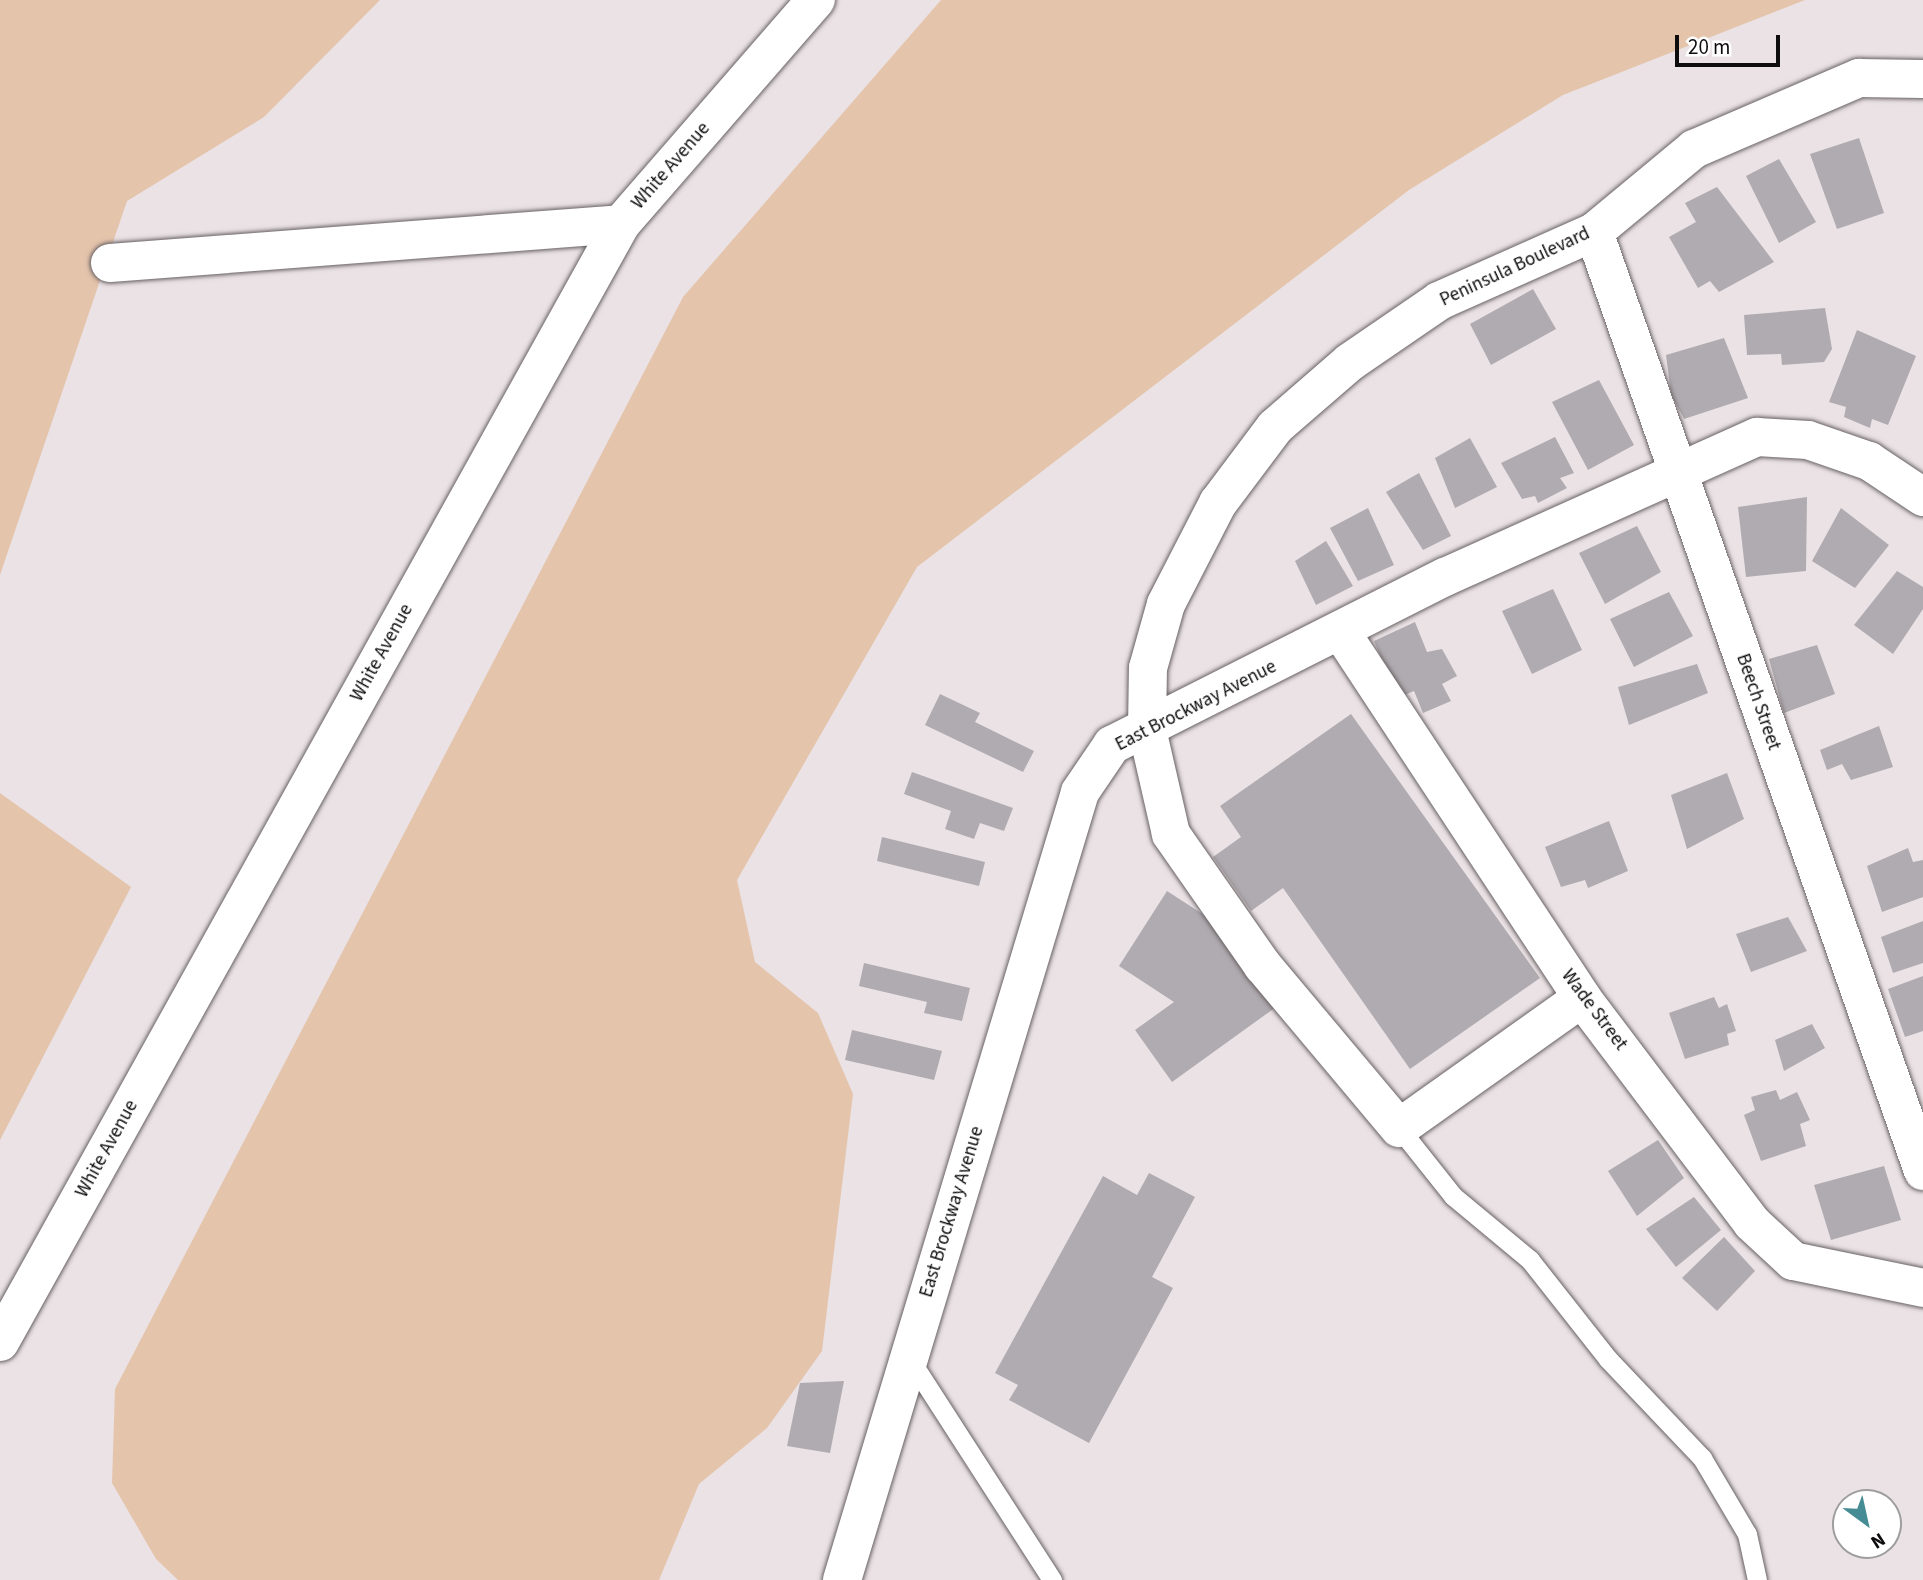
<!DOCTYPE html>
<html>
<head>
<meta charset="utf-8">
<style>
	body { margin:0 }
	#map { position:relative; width:1923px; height:1580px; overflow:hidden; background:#eae2e4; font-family:"Source Sans 3",sans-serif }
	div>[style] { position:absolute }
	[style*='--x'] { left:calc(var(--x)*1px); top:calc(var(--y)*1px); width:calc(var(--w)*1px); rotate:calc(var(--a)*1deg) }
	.green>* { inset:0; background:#e5c4ac }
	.building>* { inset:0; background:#b0abb0 }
	.roads { filter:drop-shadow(0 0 2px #686163) drop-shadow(0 0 2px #686163) }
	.lane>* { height:19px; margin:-9.5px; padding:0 9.5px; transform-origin:9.5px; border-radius:9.5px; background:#fff }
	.street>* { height:38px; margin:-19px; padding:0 19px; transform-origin:19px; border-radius:19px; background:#fff }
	span { translate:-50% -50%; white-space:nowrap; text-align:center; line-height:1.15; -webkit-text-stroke:6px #fff; paint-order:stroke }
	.street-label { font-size:19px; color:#0e0c0c }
	.north { position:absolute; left:1832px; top:1489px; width:70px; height:70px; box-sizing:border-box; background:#fff; border:2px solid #9f9e9e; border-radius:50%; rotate:147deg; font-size:19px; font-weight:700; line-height:28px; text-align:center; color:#0e0c0c }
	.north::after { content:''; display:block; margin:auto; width:24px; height:32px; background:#458c94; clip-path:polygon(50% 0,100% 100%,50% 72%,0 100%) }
	.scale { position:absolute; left:1675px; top:35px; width:105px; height:32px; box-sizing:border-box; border:4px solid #0e0c0c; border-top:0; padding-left:9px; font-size:21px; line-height:24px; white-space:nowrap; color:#0e0c0c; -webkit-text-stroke:5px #fff; paint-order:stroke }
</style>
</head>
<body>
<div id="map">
	<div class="green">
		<i style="clip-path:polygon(0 0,380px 0,264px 117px,127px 201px,0 575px)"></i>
		<i style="clip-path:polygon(941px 0,1805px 0,1563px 95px,1409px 190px,917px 567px,737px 880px,755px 962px,818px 1013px,853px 1094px,822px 1351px,767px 1428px,699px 1484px,659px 1580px,178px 1580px,156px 1559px,112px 1483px,115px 1389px,683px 297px)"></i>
		<i style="clip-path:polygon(0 793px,131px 887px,0 1140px)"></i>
	</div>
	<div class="building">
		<i style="clip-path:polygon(1859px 138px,1884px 213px,1837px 229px,1810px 154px)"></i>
		<i style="clip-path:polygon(1779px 159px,1816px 222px,1779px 243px,1746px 176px)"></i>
		<i style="clip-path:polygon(1717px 187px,1774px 262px,1719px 292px,1710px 281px,1698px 288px,1669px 237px,1696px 222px,1685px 203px)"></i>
		<i style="clip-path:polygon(1533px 289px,1556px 329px,1491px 365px,1470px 324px)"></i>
		<i style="clip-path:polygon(1825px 308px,1832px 349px,1824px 362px,1782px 365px,1781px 354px,1747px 355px,1744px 315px)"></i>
		<i style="clip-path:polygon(1857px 330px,1916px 356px,1888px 425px,1872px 419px,1870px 428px,1844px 417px,1846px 407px,1829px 402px)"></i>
		<i style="clip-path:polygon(1724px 338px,1748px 398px,1684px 419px,1671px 394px,1666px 355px)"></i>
		<i style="clip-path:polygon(1599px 380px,1634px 445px,1588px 470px,1552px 402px)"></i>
		<i style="clip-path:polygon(1555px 437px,1574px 473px,1560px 478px,1567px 488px,1538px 503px,1535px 496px,1522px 499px,1501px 463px)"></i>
		<i style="clip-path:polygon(1470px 438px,1497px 487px,1455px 508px,1435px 458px)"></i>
		<i style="clip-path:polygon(1419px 473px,1451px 536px,1423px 550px,1386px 492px)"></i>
		<i style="clip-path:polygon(1807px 497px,1806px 571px,1746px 577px,1738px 507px)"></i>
		<i style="clip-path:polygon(1368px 508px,1394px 565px,1358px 581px,1330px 528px)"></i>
		<i style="clip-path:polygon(1841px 508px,1889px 545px,1855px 588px,1812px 561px)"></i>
		<i style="clip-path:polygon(1637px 526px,1661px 572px,1605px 604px,1579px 553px)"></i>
		<i style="clip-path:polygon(1326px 541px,1353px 586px,1316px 605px,1295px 561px)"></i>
		<i style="clip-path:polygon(1897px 571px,1923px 587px,1923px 609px,1893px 654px,1854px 625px)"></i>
		<i style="clip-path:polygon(1553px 589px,1582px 650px,1532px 674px,1502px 611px)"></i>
		<i style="clip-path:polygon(1669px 592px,1693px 636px,1634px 667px,1610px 619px)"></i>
		<i style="clip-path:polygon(1415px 622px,1427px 652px,1442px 649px,1457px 676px,1442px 684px,1451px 701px,1423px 713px,1414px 691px,1398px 698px,1374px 641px)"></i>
		<i style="clip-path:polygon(1817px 645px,1835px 694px,1784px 713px,1769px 659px)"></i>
		<i style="clip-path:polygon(1697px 664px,1708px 693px,1629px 725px,1618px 687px)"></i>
		<i style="clip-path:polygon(940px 694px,980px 713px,975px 722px,1034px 751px,1023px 772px,925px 725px)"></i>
		<i style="clip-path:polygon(1351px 714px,1540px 978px,1410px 1069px,1283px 888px,1251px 911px,1213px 857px,1241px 837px,1220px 806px)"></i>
		<i style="clip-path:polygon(1879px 726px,1893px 767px,1851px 780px,1842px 764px,1827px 770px,1820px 750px)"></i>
		<i style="clip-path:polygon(912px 772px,1013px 808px,1004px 831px,980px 823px,974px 839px,945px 829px,951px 811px,904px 794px)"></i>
		<i style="clip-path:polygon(1727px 773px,1744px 819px,1687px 849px,1671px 795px)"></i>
		<i style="clip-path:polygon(1609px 821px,1628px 871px,1588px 888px,1585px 880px,1561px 887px,1545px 847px)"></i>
		<i style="clip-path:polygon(882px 837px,985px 862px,979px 886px,877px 861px)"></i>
		<i style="clip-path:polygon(1908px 848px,1913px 862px,1923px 860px,1923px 897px,1882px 912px,1867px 866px)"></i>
		<i style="clip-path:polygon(1167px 891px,1215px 922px,1276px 1007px,1172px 1082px,1135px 1030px,1174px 1002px,1119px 966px)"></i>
		<i style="clip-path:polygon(1788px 917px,1807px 951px,1751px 972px,1736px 934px)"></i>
		<i style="clip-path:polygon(1923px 921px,1923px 963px,1893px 973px,1881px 937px)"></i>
		<i style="clip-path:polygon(864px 963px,970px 988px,962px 1021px,924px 1013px,927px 1002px,859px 986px)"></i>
		<i style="clip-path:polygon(1923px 976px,1923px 1031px,1905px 1037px,1888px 989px)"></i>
		<i style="clip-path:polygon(1714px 997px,1719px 1008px,1727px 1004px,1736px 1031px,1727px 1034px,1729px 1045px,1685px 1059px,1669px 1013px)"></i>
		<i style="clip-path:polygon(1812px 1024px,1825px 1048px,1784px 1071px,1775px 1040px)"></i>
		<i style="clip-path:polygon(852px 1030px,942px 1051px,934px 1080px,845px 1060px)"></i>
		<i style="clip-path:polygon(1776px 1090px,1780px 1100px,1797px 1092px,1810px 1120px,1800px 1124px,1806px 1146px,1761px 1161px,1744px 1115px,1755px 1110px,1751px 1097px)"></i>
		<i style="clip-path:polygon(1658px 1140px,1684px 1178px,1637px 1216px,1608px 1171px)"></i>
		<i style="clip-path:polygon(1884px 1166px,1901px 1220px,1831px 1240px,1814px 1185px)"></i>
		<i style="clip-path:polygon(1149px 1173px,1195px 1197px,1152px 1277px,1173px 1288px,1089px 1443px,1009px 1400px,1018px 1385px,995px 1373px,1103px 1176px,1137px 1195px)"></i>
		<i style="clip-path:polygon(1694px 1197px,1721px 1230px,1676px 1267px,1646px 1229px)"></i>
		<i style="clip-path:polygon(1724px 1237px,1755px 1271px,1717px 1311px,1682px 1278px)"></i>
		<i style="clip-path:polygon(844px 1381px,830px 1453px,787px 1446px,800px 1383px)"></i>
	</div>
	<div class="roads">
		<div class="lane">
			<i style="--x:1399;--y:1128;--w:87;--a:51.5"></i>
			<i style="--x:1453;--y:1196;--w:100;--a:39.7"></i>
			<i style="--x:1530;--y:1260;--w:126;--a:51.8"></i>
			<i style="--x:1608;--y:1359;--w:137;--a:46.5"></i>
			<i style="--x:1702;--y:1458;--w:88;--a:59.4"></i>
			<i style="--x:1747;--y:1534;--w:47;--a:77.7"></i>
			<i style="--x:909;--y:1358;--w:264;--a:57.2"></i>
		</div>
		<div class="street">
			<i style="--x:1594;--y:232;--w:995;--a:70.69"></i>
			<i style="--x:110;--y:263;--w:512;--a:-4.36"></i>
			<i style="--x:1341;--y:632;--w:438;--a:56.6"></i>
			<i style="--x:1582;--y:998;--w:282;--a:52.9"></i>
			<i style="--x:1752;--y:1223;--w:56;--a:42.8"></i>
			<i style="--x:1793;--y:1261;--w:133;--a:11.7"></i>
			<i style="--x:1582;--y:998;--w:224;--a:144.6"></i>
			<i style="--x:1399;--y:1128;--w:212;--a:-130"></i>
			<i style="--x:1263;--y:966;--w:161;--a:-124.9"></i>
			<i style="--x:1171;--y:834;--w:108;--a:-102.9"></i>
			<i style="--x:1147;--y:729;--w:61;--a:-89.1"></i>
			<i style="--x:1148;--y:668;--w:66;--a:-74.3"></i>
			<i style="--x:1166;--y:604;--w:114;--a:-62.8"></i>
			<i style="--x:1218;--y:503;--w:95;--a:-53.1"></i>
			<i style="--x:1275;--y:427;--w:99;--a:-40.9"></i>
			<i style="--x:1350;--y:362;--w:108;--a:-34.4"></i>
			<i style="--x:1439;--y:301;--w:170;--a:-24"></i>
			<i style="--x:1594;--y:232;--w:130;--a:-39.7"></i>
			<i style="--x:1694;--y:149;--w:180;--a:-23.3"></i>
			<i style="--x:1859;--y:78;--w:64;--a:0.9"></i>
			<i style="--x:0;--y:1342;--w:1279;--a:-60.95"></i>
			<i style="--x:621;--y:224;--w:297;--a:-49"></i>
			<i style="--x:842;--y:1580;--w:823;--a:-73.19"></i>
			<i style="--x:1080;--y:792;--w:57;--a:-55.8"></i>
			<i style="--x:1112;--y:745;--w:373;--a:-26.8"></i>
			<i style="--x:1445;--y:577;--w:342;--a:-24.2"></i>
			<i style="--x:1757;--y:437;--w:51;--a:3.4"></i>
			<i style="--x:1808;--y:440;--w:65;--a:19"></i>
			<i style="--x:1869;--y:461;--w:65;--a:33.7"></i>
		</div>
	</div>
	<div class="street-label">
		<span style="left:671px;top:166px;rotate:-49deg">White Avenue</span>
		<span style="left:1515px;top:267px;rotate:-25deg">Peninsula Boulevard</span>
		<span style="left:382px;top:653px;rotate:-61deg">White Avenue</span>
		<span style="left:1758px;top:702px;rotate:71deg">Beech Street</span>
		<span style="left:1196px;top:706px;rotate:-27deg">East Brockway Avenue</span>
		<span style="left:1594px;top:1010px;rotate:53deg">Wade Street</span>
		<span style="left:107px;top:1149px;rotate:-61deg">White Avenue</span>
		<span style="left:952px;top:1212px;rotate:-73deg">East Brockway Avenue</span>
	</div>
	<div class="north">N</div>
	<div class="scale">20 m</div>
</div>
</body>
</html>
